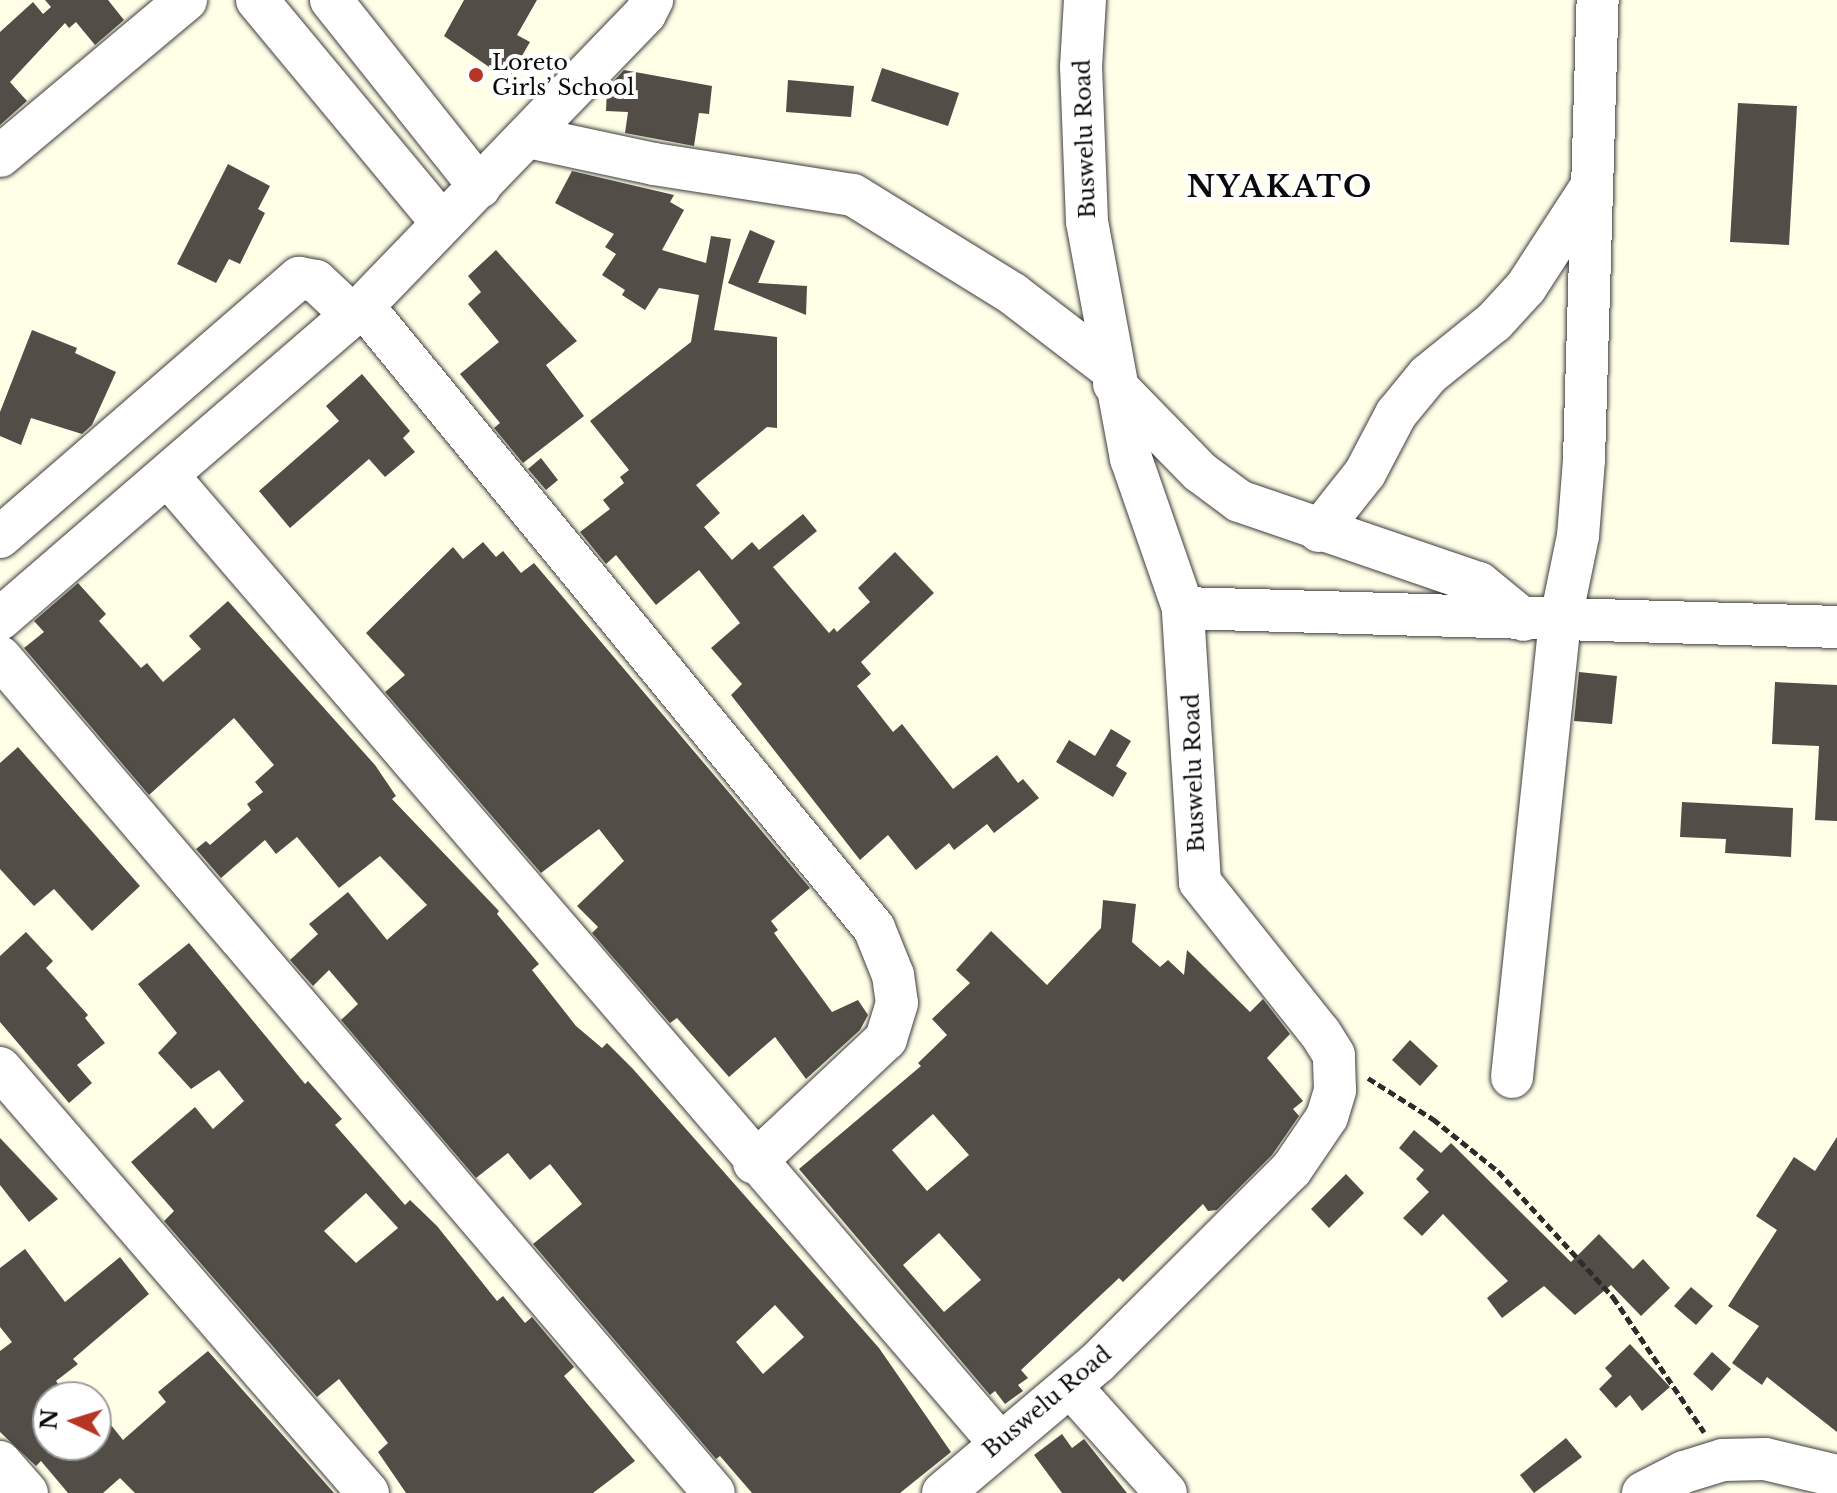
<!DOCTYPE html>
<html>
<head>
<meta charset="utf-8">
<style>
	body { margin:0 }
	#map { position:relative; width:1837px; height:1493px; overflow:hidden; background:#fffee7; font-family:"Libre Baskerville",serif }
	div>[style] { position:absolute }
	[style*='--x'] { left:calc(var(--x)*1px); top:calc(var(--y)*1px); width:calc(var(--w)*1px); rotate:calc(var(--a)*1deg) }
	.building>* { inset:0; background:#524d47 }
	.path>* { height:5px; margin-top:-2.5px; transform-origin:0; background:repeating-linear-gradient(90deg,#2c2c2c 0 8px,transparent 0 12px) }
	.roads { filter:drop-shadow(0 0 2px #3d3d3d) drop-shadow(0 0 2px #3d3d3d) }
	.minor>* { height:42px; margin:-21px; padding:0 21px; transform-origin:21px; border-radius:21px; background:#fff }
	.dots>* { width:22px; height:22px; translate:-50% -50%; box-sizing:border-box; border:4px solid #fff; border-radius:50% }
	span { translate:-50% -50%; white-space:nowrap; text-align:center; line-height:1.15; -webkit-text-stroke:8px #fff; paint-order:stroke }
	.poi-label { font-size:22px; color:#0a0a0a }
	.left { translate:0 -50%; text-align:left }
	.street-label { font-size:22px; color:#0a0a0a }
	.district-label { font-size:30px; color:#0a0a0a; font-weight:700; letter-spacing:2px }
	.north { position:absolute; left:32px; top:1381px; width:80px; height:80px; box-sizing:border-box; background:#fff; border:2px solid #9d9d9d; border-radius:50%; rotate:274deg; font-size:22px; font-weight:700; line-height:32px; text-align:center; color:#0a0a0a }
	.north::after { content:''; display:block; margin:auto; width:28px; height:36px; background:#b73525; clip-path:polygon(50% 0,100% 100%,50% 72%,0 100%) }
</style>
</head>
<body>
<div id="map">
	<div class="building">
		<i style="clip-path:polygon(45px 0,108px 0,124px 20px,95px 45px,76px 22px,69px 28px,65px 23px,10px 82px,27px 101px,0 125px,0 32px,33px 2px,43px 14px,51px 7px)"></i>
		<i style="clip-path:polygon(464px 0,537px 0,517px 35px,530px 42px,508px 80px,444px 36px)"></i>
		<i style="clip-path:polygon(882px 68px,959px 93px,948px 126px,871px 101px)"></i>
		<i style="clip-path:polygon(624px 70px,712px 86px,709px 114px,699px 113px,694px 146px,625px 133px,628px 112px,606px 111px,607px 88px)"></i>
		<i style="clip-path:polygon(788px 80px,854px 86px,851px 117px,786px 112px)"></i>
		<i style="clip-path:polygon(1738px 103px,1797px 106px,1789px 245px,1730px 242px)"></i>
		<i style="clip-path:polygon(228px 164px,270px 186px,258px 209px,265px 213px,240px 264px,229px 259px,216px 283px,177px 264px)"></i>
		<i style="clip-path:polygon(572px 171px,674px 195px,670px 202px,684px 210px,662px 250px,706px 263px,711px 236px,731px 239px,714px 330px,777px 337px,777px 428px,767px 427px,696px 485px,720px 513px,704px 527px,732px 560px,752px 542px,759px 550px,803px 514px,817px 531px,773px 567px,829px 633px,834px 628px,837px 632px,870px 602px,858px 588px,895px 552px,934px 593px,861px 662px,871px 674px,857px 686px,893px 732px,902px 724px,953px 789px,997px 755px,1018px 783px,1023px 779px,1039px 798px,994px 833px,987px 824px,954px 850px,949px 843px,916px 870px,888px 835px,860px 860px,731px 695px,742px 684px,711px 648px,740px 623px,699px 570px,656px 605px,616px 555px,606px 564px,580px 532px,610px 509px,603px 500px,624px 483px,620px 477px,629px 470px,590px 421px,691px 342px,699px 295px,659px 288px,645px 310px,622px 295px,625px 290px,602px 275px,616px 254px,605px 247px,614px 234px,555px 203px)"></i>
		<i style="clip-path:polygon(750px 230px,775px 241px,758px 283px,807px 286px,806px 315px,728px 283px)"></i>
		<i style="clip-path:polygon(496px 250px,577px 341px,546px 365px,584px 416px,523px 463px,494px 428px,500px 423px,460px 374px,499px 342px,468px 304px,481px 292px,468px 276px)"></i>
		<i style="clip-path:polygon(32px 330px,77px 348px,75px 353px,116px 372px,92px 425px,82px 434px,31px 418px,21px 445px,0 436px,0 412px)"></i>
		<i style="clip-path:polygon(362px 374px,410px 431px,403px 438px,415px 452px,385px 477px,369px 459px,290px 528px,259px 491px,339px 421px,326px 406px)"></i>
		<i style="clip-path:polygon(541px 458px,558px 480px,546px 490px,528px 469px)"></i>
		<i style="clip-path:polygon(483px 542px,496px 557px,503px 551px,521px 573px,534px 563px,810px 888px,771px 921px,778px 930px,774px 933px,832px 1012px,858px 1000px,868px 1015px,860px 1030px,806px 1079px,775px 1037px,729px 1077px,677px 1018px,670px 1023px,592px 933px,598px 927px,577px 906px,624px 861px,599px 829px,541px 873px,385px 692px,405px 675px,366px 633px,453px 547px,463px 559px)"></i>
		<i style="clip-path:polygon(evenodd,78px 583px,106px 614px,99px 621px,141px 668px,147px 663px,163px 682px,201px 649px,189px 636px,228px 601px,375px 765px,396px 796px,392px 799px,499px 911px,497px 914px,539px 964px,532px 970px,576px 1026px,602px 1048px,607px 1043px,633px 1069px,879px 1348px,951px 1452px,900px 1493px,752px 1493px,720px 1456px,716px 1459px,533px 1244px,582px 1204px,550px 1164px,530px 1180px,508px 1153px,476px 1178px,341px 1020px,358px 1004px,329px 970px,313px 986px,290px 960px,318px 934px,309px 924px,348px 892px,387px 940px,427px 905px,380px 856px,339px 888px,297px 837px,276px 854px,265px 840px,221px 878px,196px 849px,206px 841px,210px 845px,251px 810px,247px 804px,263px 792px,255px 782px,274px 765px,234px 718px,149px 795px,24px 648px,44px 632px,34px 621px,78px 583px,775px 1305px,804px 1337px,763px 1374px,736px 1342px,775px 1305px)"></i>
		<i style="clip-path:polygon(1579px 672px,1617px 676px,1612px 724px,1574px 721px)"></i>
		<i style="clip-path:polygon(1775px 682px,1837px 685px,1837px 821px,1815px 820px,1819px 746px,1772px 744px)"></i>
		<i style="clip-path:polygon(1111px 729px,1131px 741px,1116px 766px,1127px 773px,1113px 797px,1056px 762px,1069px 740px,1095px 756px)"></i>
		<i style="clip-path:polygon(18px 747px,140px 886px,92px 931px,54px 889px,34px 906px,0 869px,0 763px)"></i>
		<i style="clip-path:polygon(1682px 802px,1793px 808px,1791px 857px,1725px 853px,1726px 839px,1680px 837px)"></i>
		<i style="clip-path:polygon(evenodd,1103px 900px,1136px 904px,1132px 942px,1160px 967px,1168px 960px,1184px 975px,1187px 950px,1250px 1012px,1263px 999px,1290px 1034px,1267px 1058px,1303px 1101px,1293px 1109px,1299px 1116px,1272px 1155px,1217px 1210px,1208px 1211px,1203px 1204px,1123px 1282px,1119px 1278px,1021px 1370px,1028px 1378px,1018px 1385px,1023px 1391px,1005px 1404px,995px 1391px,990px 1395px,799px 1169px,921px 1066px,918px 1063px,947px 1035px,932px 1019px,970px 983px,956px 970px,991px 931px,1047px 985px,1101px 928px,1103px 900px,933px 1114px,969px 1155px,927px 1191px,892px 1150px,933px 1114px,1103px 900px,939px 1233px,981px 1280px,944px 1312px,903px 1265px,939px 1233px)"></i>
		<i style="clip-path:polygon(26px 932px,53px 961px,46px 968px,88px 1015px,85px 1018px,105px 1043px,77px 1065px,92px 1083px,69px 1103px,0 1022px,0 956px)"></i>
		<i style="clip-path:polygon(evenodd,189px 943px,305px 1084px,308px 1081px,342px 1119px,335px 1125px,405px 1205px,410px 1200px,437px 1226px,497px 1301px,503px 1296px,525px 1323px,532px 1317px,574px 1367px,564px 1376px,635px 1461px,593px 1493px,406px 1493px,378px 1452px,388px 1443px,339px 1379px,317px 1397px,164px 1221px,174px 1211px,131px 1162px,195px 1107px,213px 1129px,244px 1101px,219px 1070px,191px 1089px,158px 1053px,177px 1033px,138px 984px,189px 943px,366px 1193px,398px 1228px,356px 1263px,324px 1231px,366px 1193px)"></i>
		<i style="clip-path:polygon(1410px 1040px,1438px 1066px,1420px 1086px,1392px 1060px)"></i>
		<i style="clip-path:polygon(1414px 1130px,1441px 1153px,1451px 1143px,1571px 1262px,1599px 1234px,1633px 1269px,1643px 1259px,1670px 1288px,1641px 1316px,1611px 1285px,1575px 1315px,1544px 1286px,1502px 1318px,1487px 1298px,1508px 1281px,1443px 1214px,1422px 1236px,1403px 1218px,1429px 1192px,1416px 1179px,1424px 1170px,1399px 1148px)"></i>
		<i style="clip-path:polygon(1837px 1137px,1837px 1432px,1767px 1377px,1762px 1385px,1732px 1363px,1759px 1326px,1728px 1306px,1777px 1230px,1756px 1216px,1794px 1157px,1815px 1171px)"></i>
		<i style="clip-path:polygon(0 1138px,58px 1199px,29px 1222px,0 1185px)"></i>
		<i style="clip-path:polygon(1346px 1174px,1364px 1193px,1329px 1228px,1311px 1209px)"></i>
		<i style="clip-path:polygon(25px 1249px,65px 1302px,120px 1257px,149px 1294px,73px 1359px,78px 1364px,56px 1381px,67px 1397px,48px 1397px,48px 1445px,70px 1459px,86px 1445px,96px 1445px,96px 1437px,111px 1425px,123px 1440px,166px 1402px,158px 1392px,208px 1351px,334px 1493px,135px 1493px,120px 1478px,103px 1493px,68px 1493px,41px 1461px,36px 1466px,0 1432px,0 1351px,12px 1342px,0 1327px,0 1268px)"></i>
		<i style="clip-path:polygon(1691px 1287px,1713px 1306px,1696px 1325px,1674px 1306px)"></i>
		<i style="clip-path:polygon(1630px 1344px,1670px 1387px,1642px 1411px,1630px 1395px,1616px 1408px,1599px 1389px,1612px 1376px,1605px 1368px)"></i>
		<i style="clip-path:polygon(1712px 1352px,1731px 1369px,1712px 1391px,1693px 1374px)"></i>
		<i style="clip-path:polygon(1062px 1434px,1072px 1448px,1084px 1439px,1127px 1493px,1062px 1493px,1034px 1455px)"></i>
		<i style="clip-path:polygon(1566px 1438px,1582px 1457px,1534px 1493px,1520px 1475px)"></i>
	</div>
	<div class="path">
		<i style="--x:1368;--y:1078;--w:77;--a:32.2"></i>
		<i style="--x:1433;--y:1119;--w:83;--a:38.7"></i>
		<i style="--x:1498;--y:1171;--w:171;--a:47.6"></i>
		<i style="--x:1613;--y:1297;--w:163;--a:56"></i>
	</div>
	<div class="roads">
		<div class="minor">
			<i style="--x:257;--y:0;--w:288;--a:50.3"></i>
			<i style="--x:331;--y:0;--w:239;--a:51.5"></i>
			<i style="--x:528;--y:137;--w:129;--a:12.1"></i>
			<i style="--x:654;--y:164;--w:201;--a:8.9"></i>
			<i style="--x:853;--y:195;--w:188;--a:31.7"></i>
			<i style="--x:1013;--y:294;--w:123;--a:37.4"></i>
			<i style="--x:0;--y:156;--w:243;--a:-40"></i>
			<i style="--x:363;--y:306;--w:805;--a:50.6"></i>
			<i style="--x:874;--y:928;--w:51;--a:68"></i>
			<i style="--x:893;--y:975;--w:28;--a:82"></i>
			<i style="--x:897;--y:1003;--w:38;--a:107"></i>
			<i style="--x:886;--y:1039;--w:181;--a:136.8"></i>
			<i style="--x:1114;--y:384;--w:123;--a:45.7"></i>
			<i style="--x:1200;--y:472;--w:49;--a:36.6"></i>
			<i style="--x:1239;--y:501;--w:254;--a:18.9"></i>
			<i style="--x:1479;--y:583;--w:58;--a:39.4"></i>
			<i style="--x:168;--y:476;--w:1273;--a:49.3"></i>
			<i style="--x:1319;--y:531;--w:74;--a:-51.6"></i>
			<i style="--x:1365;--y:473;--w:67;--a:-62.3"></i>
			<i style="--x:1396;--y:414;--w:50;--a:-50.6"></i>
			<i style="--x:1428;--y:375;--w:85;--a:-38.8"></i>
			<i style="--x:1494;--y:322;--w:47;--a:-47.6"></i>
			<i style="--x:1526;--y:287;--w:119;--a:-57"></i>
			<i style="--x:0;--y:537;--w:396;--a:-40.9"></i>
			<i style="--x:299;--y:278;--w:17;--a:10"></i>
			<i style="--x:316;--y:281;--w:50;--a:43.4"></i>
			<i style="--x:1183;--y:608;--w:654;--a:1.66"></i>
			<i style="--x:0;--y:619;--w:479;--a:-40.8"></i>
			<i style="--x:363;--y:306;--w:406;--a:-46"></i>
			<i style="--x:645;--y:14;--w:16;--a:-63"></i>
			<i style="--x:0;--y:657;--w:1099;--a:49.5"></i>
			<i style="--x:0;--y:1068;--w:562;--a:49.11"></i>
			<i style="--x:1512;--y:1077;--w:457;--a:-84"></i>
			<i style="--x:1560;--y:623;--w:89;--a:-78.3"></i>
			<i style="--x:1578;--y:536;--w:77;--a:-85.5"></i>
			<i style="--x:1584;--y:459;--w:459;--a:-88.3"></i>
			<i style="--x:1071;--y:1387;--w:142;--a:48.1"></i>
			<i style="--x:0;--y:1462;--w:41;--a:48.9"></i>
			<i style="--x:943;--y:1493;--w:203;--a:-40.2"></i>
			<i style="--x:1098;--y:1362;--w:272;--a:-44.9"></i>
			<i style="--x:1291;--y:1170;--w:64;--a:-55.8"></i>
			<i style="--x:1327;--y:1117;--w:28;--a:-73"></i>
			<i style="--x:1335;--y:1090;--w:35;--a:-92"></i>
			<i style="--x:1334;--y:1055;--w:26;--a:-122"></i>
			<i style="--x:1320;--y:1033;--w:193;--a:-128.5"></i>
			<i style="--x:1200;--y:882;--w:275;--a:-93.6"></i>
			<i style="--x:1183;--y:608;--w:158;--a:-109.2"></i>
			<i style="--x:1131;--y:459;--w:241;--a:-100.5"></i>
			<i style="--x:1087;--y:222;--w:155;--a:-92.2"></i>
			<i style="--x:1081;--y:67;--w:67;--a:-86.6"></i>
			<i style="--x:1643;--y:1493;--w:46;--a:-27.1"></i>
			<i style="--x:1684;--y:1472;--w:41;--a:-17.1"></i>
			<i style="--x:1723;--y:1460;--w:42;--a:-1.4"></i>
			<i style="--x:1765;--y:1459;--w:74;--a:13.3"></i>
		</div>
	</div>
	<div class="dots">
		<i style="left:476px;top:75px;background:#b73525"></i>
	</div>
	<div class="poi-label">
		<span class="left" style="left:492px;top:75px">Loreto<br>Girls’ School</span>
	</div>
	<div class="street-label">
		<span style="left:1085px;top:139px;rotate:-92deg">Buswelu Road</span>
		<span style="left:1194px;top:773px;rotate:-92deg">Buswelu Road</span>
		<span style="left:1047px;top:1402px;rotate:-40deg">Buswelu Road</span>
	</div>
	<div class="district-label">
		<span style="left:1280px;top:187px">NYAKATO</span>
	</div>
	<div class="north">N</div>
</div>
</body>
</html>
